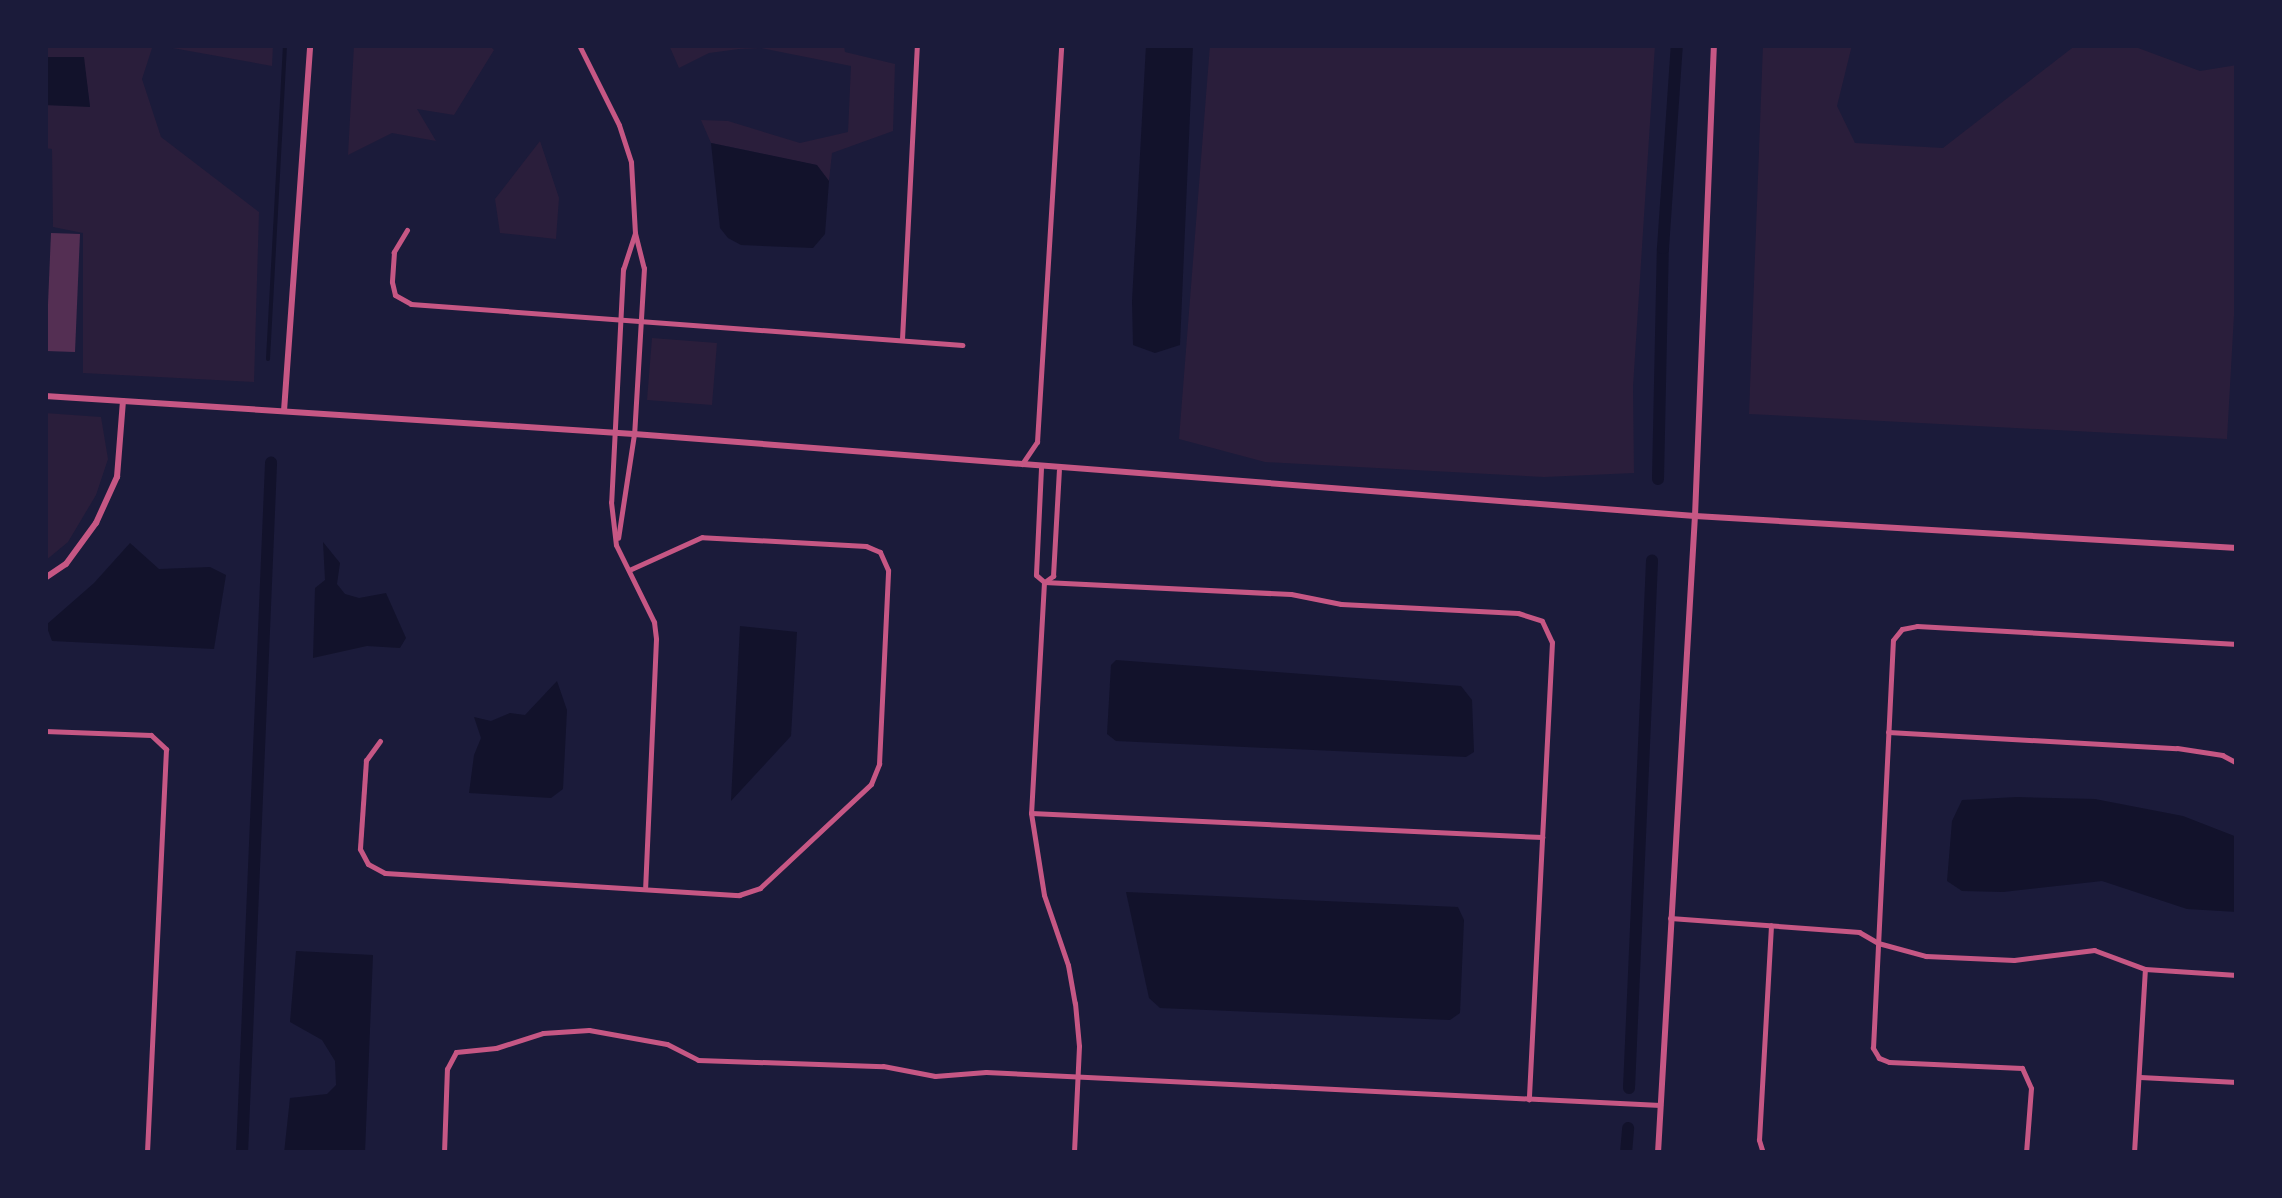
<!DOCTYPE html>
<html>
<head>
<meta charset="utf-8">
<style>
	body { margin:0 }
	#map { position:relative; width:2282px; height:1198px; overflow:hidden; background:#1b1b3a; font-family:Lato,sans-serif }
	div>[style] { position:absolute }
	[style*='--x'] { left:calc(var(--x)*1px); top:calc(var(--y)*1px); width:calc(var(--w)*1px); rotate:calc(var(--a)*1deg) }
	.green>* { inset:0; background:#2a1e3b }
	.water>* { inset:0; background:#12122b }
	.stream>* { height:4px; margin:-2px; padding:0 2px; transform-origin:2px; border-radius:2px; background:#12122b }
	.canal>* { height:12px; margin:-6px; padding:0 6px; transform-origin:6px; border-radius:6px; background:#12122b }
	.building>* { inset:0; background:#542f53 }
	.minor>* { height:5px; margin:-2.5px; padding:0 2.5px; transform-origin:2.5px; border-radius:2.5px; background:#c65784 }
	.tertiary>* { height:6px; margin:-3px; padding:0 3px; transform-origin:3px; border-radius:3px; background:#c65784 }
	span { translate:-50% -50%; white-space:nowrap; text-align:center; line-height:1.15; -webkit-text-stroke:10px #1b1b3a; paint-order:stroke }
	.frame { position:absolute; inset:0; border:48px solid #1b1b3a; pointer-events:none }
</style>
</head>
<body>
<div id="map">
	<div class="green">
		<i style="clip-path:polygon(45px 45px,153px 45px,142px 79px,161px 137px,259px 212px,254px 382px,83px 373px,83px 233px,53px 227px,52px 149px,45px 148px,45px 105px,90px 106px,83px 57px,45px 57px)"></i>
		<i style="clip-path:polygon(156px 45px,273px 45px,272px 66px)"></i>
		<i style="clip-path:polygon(354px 45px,489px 45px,494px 50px,454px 115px,417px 109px,436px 141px,392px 133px,348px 155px)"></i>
		<i style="clip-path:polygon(669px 45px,844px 45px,845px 52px,895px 64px,893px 131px,832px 153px,829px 181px,816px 165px,711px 143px,701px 120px,728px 121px,800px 143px,848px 132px,851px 66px,761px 48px,739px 49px,709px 53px,679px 68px)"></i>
		<i style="clip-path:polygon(1210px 45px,1655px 45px,1633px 387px,1634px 473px,1544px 477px,1265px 462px,1179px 439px)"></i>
		<i style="clip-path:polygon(1763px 45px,1852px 45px,1837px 106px,1855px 143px,1943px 148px,2076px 45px,2130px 45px,2200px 71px,2237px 65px,2237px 262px,2227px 439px,1749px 414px)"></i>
		<i style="clip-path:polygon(540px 141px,559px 198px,556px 239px,500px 233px,495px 199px)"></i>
		<i style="clip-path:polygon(652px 338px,717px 343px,712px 405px,647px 400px)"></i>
		<i style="clip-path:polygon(45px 413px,101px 417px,108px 459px,96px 495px,68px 542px,45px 561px)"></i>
	</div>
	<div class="water">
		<i style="clip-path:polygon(1146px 45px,1193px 45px,1180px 345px,1155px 353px,1133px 345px,1132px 301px)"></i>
		<i style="clip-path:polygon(45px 57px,84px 57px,90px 107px,45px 105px)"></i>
		<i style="clip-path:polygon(711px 143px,817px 165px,829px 181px,825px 234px,813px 248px,741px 245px,728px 238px,720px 228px)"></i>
		<i style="clip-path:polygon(323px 542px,340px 563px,337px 584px,345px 594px,359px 598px,386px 593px,406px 638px,400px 648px,367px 646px,313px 658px,315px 588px,325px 580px)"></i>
		<i style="clip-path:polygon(130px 543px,159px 569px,210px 567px,226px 575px,214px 649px,52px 641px,46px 625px,94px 583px)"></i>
		<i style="clip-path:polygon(740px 626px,797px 632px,791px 736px,731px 801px)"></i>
		<i style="clip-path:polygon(1116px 660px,1461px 686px,1472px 700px,1474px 752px,1466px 757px,1116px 741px,1107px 734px,1111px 665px)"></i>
		<i style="clip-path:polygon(557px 681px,567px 710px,563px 789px,551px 798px,469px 793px,474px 755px,481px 738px,474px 717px,491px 721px,510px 713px,525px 715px)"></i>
		<i style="clip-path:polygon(2017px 797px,2095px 799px,2183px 816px,2237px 837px,2237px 912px,2187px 909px,2102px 881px,2003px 892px,1962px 891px,1947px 881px,1952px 821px,1962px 800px)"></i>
		<i style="clip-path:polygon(1126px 892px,1458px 907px,1464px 920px,1460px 1013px,1450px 1020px,1160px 1008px,1149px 998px)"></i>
		<i style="clip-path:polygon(296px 951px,373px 955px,365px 1153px,284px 1153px,290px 1098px,327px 1094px,336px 1085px,335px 1061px,322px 1040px,290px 1022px)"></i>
	</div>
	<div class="stream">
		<i style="--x:268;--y:359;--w:314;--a:-86.9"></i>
	</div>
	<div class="canal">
		<i style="--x:1658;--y:479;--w:231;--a:-88.8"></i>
		<i style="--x:1663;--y:248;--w:203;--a:-86.1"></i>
		<i style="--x:1629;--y:1088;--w:528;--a:-87.5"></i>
		<i style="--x:242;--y:1153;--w:691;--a:-87.59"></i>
		<i style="--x:1626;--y:1153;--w:25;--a:-85"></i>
	</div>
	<div class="building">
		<i style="clip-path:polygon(51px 233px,80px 234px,75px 352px,46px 351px)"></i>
	</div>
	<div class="minor">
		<i style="--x:579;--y:45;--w:89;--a:63.4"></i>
		<i style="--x:619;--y:125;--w:39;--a:72"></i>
		<i style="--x:631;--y:162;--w:71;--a:86.8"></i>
		<i style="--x:635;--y:233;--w:36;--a:76"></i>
		<i style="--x:644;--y:268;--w:166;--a:93.4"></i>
		<i style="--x:634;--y:434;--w:105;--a:98.7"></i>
		<i style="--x:407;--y:230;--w:26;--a:121"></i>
		<i style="--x:394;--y:252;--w:30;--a:94"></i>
		<i style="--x:392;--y:282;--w:13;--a:77"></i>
		<i style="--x:395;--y:295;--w:18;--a:29"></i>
		<i style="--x:411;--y:304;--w:553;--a:4.26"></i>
		<i style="--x:635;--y:233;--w:38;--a:108"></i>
		<i style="--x:623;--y:269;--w:233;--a:92.9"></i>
		<i style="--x:611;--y:502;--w:43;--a:83.4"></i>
		<i style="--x:616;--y:545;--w:86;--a:63.7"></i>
		<i style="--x:654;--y:622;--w:17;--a:83"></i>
		<i style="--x:656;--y:639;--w:248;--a:92.5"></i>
		<i style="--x:902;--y:339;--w:294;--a:-87.1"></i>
		<i style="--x:1022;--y:464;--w:27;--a:-56"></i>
		<i style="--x:1037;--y:442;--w:398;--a:-86.5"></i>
		<i style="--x:1041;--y:468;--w:107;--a:92.7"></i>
		<i style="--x:1036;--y:575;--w:11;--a:41"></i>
		<i style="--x:1046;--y:581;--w:9;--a:-36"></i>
		<i style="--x:1053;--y:576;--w:106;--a:-86.8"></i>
		<i style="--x:1044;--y:582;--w:247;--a:2.8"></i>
		<i style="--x:1291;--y:594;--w:51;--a:11.3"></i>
		<i style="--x:1341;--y:604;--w:177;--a:2.9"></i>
		<i style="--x:1518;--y:613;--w:25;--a:18"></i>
		<i style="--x:1542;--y:621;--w:23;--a:65"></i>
		<i style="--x:1552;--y:642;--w:458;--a:92.9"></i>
		<i style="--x:1044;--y:582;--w:231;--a:93.2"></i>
		<i style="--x:1031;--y:813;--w:83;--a:81"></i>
		<i style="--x:1044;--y:895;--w:74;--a:71.1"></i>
		<i style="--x:1068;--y:965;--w:39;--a:80"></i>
		<i style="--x:1075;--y:1003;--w:43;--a:84.7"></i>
		<i style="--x:1079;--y:1046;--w:107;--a:92.7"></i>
		<i style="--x:45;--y:731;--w:106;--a:2.2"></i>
		<i style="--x:151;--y:735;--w:21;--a:43"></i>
		<i style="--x:166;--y:749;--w:404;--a:92.7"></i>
		<i style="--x:1888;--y:732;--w:289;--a:3.2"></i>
		<i style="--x:2177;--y:748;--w:46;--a:8.8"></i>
		<i style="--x:2222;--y:755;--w:17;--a:28"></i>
		<i style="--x:380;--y:741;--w:24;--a:126"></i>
		<i style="--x:366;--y:760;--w:89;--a:93.9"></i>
		<i style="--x:360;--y:849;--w:17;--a:62"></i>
		<i style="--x:368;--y:864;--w:19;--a:28"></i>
		<i style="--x:385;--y:873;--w:355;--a:3.6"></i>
		<i style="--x:739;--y:895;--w:22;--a:-18"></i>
		<i style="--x:760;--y:888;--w:152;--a:-43.1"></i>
		<i style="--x:871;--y:784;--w:22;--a:-68"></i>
		<i style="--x:879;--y:764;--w:194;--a:-87.3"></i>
		<i style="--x:888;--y:570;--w:20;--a:-114"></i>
		<i style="--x:880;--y:552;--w:15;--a:-157"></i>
		<i style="--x:866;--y:546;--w:164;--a:-176.9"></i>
		<i style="--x:702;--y:537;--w:80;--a:155.7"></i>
		<i style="--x:1031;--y:813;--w:512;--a:2.69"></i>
		<i style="--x:1670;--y:918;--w:190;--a:4.2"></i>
		<i style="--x:1859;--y:932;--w:22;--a:30"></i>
		<i style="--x:1878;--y:943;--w:50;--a:15.2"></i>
		<i style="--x:1926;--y:956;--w:88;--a:2.6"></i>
		<i style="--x:2014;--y:960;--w:81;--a:-7.1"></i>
		<i style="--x:2094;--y:950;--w:54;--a:20.4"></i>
		<i style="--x:2145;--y:969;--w:92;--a:3.7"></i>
		<i style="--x:2140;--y:1077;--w:97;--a:3"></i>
		<i style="--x:444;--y:1153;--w:84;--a:-88"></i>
		<i style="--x:447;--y:1069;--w:19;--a:-62"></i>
		<i style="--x:456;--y:1052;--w:40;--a:-5.7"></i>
		<i style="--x:496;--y:1048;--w:49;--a:-17.7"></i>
		<i style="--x:543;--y:1033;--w:46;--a:-3.7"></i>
		<i style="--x:589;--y:1030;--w:79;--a:10.2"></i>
		<i style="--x:667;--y:1044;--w:35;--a:27"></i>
		<i style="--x:698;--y:1060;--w:185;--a:1.9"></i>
		<i style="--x:883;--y:1066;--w:53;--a:10.9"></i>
		<i style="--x:935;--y:1076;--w:51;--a:-4.5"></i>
		<i style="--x:986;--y:1072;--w:675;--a:2.8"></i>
		<i style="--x:1763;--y:1153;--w:14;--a:-107"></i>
		<i style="--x:1759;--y:1140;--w:215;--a:-86.8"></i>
		<i style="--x:2026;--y:1153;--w:65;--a:-85.6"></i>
		<i style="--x:2031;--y:1088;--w:22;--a:-114"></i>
		<i style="--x:2022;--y:1068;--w:133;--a:-177.4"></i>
		<i style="--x:1889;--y:1062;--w:11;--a:-158"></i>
		<i style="--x:1879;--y:1058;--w:12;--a:-121"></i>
		<i style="--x:1873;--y:1048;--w:408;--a:-87.2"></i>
		<i style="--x:1893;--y:640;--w:14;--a:-51"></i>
		<i style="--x:1902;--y:629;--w:15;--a:-11"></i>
		<i style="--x:1917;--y:626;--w:321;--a:3.2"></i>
		<i style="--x:2134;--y:1153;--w:184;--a:-86.6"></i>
	</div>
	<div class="tertiary">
		<i style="--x:45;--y:396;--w:590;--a:3.69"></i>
		<i style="--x:634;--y:434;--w:1064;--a:4.42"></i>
		<i style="--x:1695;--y:516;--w:543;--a:3.38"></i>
		<i style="--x:284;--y:411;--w:367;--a:-85.9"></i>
		<i style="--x:45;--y:578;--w:25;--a:-34"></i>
		<i style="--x:66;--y:564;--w:51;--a:-53.8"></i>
		<i style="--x:96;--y:523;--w:51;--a:-65.5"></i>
		<i style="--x:117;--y:477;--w:76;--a:-85.5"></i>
		<i style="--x:1658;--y:1153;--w:638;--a:-86.68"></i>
		<i style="--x:1695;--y:516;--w:471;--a:-87.7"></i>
	</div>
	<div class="frame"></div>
</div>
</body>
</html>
